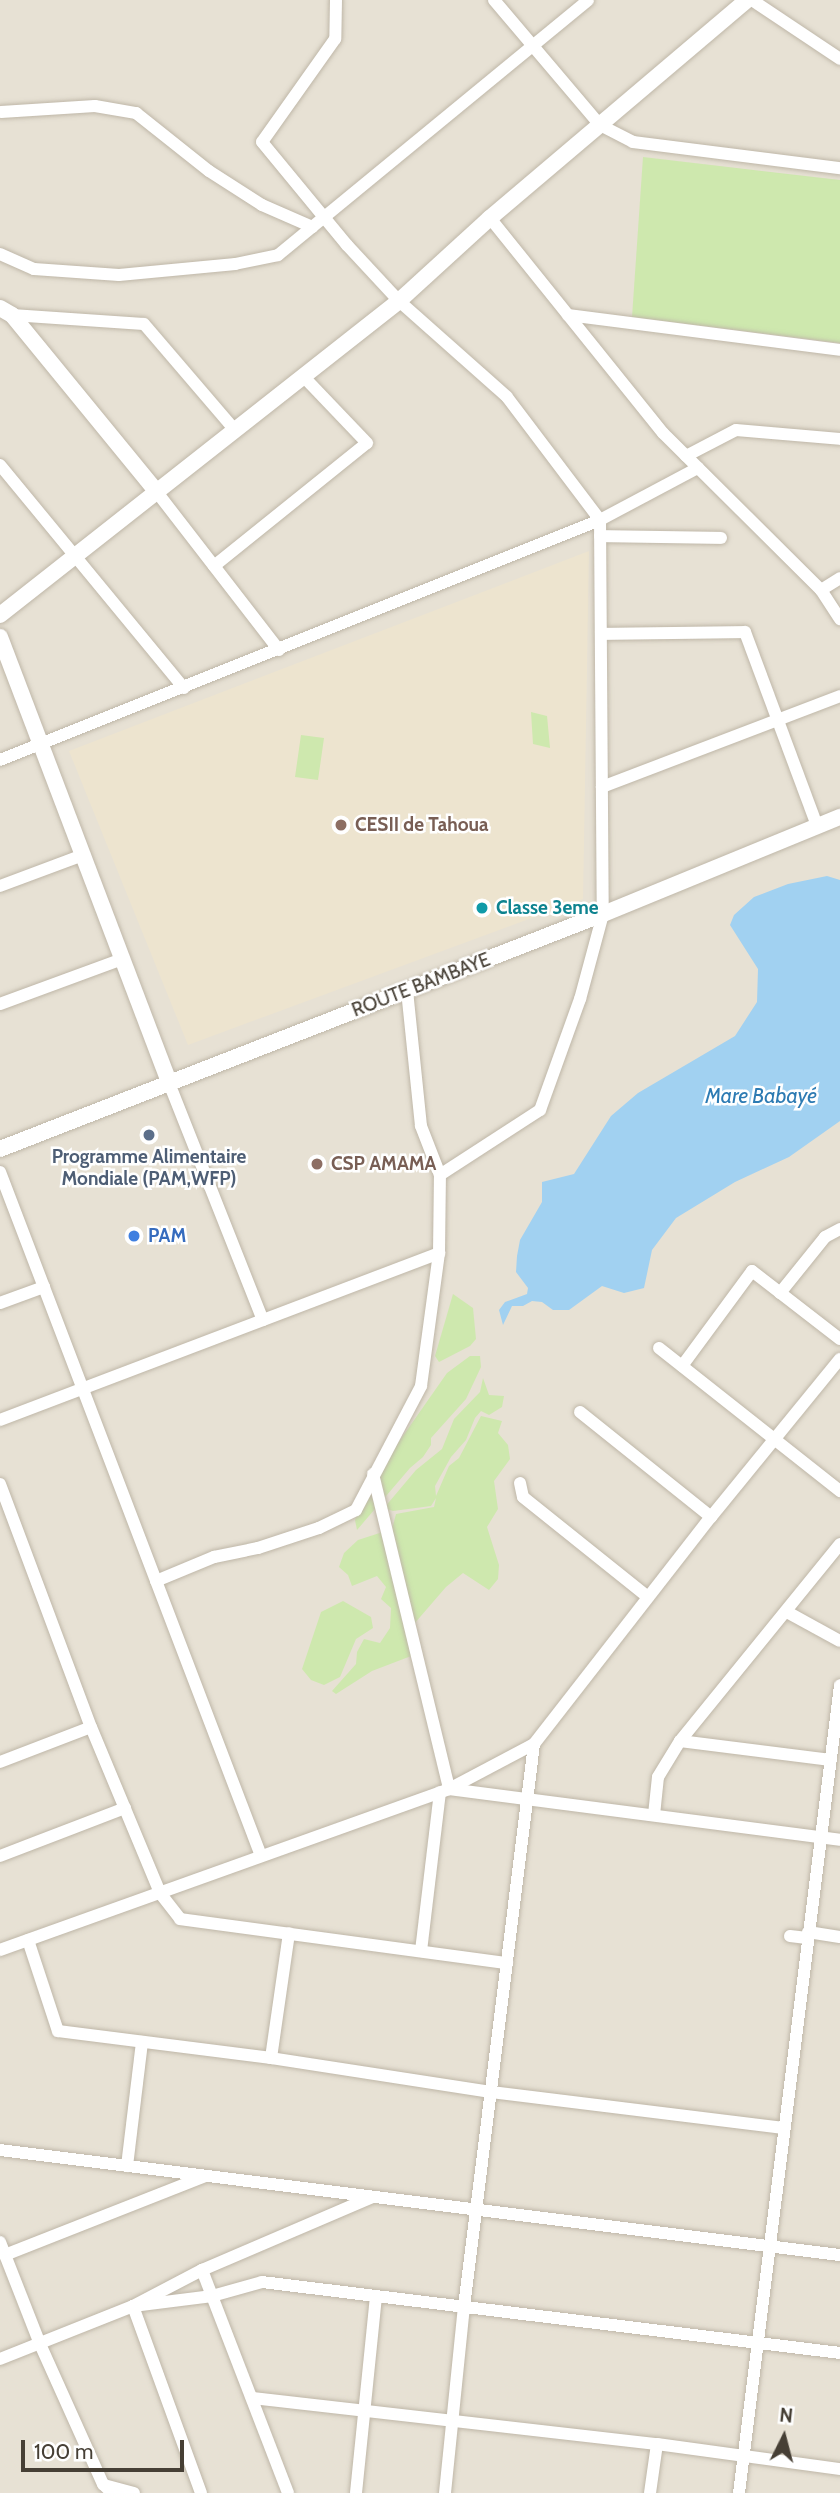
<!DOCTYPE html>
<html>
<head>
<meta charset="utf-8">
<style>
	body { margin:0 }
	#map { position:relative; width:840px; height:2493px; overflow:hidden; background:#f3efe6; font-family:Cabin,sans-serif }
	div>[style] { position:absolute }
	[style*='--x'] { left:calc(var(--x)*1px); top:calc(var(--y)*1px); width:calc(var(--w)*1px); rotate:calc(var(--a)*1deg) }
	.residential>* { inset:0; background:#e7e1d4 }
	.education>* { inset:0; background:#ede4cf }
	.green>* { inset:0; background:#cee8ae }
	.water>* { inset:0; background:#a1d1f1 }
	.roads { filter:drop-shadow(0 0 2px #bfb7a8) drop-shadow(0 0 2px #bfb7a8) }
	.minor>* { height:12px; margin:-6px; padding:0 6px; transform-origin:6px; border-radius:6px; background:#fff }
	.tertiary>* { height:16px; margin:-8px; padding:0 8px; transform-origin:8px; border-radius:8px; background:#fff }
	.dots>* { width:19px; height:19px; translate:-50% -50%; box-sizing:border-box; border:4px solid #fff; border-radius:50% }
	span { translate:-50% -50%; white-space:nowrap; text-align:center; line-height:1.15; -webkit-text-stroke:5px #fff; paint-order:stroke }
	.education-label { font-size:19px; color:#785e54; font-weight:700 }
	.left { translate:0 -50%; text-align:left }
	.culture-label { font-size:19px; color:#0d838f; font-weight:700 }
	.street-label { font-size:19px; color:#463f35 }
	.service-label { font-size:19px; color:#4e5e75; font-weight:700 }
	.shop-label { font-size:19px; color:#366cbe; font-weight:700 }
	.water-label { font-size:21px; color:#2d7bb3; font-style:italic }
	.north { position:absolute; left:749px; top:2402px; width:70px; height:70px; -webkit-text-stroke:5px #fff; paint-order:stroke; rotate:6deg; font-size:19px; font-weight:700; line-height:28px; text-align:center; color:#463f35 }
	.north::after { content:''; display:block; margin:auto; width:24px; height:32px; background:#463f35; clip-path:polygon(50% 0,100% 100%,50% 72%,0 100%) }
	.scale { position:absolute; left:21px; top:2440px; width:163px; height:32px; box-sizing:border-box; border:4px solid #463f35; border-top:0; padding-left:9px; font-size:21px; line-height:24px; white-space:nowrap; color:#463f35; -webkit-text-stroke:5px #fff; paint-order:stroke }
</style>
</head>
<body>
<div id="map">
	<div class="residential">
		<i style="clip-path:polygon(0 0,840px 0,840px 2493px,0 2493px)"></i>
	</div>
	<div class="education">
		<i style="clip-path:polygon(589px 551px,583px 899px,188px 1045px,69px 751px)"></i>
	</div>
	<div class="green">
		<i style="clip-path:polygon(643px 157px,840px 180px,840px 343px,632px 317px)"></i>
		<i style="clip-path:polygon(531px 712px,547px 716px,550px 748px,533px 744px)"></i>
		<i style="clip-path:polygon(301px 735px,324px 738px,318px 780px,295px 777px)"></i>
		<i style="clip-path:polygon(453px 1294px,473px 1308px,476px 1339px,470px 1346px,439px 1362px,435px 1356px)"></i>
		<i style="clip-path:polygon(470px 1356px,480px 1356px,481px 1367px,466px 1399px,431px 1438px,431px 1445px,423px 1457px,410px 1468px,357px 1530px,355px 1520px,370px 1483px,447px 1373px)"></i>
		<i style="clip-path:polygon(483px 1378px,489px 1395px,504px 1396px,502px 1407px,489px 1415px,481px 1411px,475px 1418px,466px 1440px,451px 1457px,435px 1486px,436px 1496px,449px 1466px,459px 1458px,481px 1416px,502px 1421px,498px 1433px,508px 1445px,510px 1459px,494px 1481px,498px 1509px,487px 1527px,499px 1565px,498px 1579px,489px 1590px,463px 1573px,446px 1587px,414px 1624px,419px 1653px,372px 1671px,336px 1694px,332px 1691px,356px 1664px,357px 1652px,364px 1639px,380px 1643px,390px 1628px,391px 1608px,381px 1599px,386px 1587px,377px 1576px,352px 1586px,348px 1575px,339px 1567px,344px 1553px,358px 1540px,392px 1529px,396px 1514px,434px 1507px,436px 1498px,431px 1506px,393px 1511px,384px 1508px,416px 1470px,442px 1449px,454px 1419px,480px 1392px)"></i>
		<i style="clip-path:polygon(343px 1601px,371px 1617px,373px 1628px,356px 1639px,340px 1677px,324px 1685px,311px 1680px,302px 1669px,321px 1612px)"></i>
	</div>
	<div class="water">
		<i style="clip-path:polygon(827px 876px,840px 880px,840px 1121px,789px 1157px,735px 1182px,676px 1218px,652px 1250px,644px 1288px,624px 1293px,602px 1286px,569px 1310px,553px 1310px,542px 1302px,532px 1301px,523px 1306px,512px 1306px,503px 1325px,499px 1310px,505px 1302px,527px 1294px,528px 1288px,516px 1272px,517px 1256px,520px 1240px,542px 1202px,542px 1182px,574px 1174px,611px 1116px,638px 1093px,735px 1036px,757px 1002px,758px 969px,730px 925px,734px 915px,754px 897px,788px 884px)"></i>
	</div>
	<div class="roads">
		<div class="minor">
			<i style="--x:336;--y:0;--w:39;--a:91"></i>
			<i style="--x:335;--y:39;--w:126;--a:125.3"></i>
			<i style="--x:262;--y:142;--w:134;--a:50.5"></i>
			<i style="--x:347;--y:245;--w:76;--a:47.1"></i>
			<i style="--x:399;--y:301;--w:144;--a:41.6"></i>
			<i style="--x:507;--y:397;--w:154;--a:52.9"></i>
			<i style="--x:600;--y:520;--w:394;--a:89.6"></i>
			<i style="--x:603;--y:914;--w:88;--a:105.1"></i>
			<i style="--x:580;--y:999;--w:118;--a:109.8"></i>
			<i style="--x:540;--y:1110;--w:119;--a:147"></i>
			<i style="--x:494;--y:0;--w:164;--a:49.7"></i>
			<i style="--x:600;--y:125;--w:37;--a:27"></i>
			<i style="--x:633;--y:142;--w:209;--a:7.2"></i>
			<i style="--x:752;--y:0;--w:106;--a:33.8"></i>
			<i style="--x:1;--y:112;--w:94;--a:-3.7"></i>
			<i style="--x:95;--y:106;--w:42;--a:9.7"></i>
			<i style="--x:136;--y:113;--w:93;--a:38.5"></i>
			<i style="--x:209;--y:171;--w:63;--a:32.7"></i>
			<i style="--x:262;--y:205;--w:55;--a:23.7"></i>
			<i style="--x:490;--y:218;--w:276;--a:51.2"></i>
			<i style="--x:663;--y:433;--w:223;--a:44.8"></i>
			<i style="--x:821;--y:590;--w:35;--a:57"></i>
			<i style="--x:0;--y:254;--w:37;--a:24"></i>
			<i style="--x:34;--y:269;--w:85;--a:4"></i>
			<i style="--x:119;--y:275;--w:117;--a:-5.4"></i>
			<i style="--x:235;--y:264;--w:44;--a:-11.8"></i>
			<i style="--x:278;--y:255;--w:401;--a:-39.4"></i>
			<i style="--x:12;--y:315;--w:132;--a:3.9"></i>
			<i style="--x:144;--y:324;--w:140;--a:49.4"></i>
			<i style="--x:568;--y:315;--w:274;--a:7.3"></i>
			<i style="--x:686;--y:456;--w:56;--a:-27.5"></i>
			<i style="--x:736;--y:430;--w:104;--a:4.9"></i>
			<i style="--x:0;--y:465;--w:289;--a:50.5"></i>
			<i style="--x:156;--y:491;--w:201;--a:52.3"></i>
			<i style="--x:600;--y:536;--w:121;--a:0.9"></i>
			<i style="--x:214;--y:566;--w:196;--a:-38.8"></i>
			<i style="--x:367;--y:443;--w:91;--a:-133.7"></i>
			<i style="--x:821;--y:590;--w:22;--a:-32"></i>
			<i style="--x:601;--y:634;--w:144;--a:-0.8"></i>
			<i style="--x:745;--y:632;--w:207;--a:69.6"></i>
			<i style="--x:0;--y:760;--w:646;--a:-21.8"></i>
			<i style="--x:600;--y:520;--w:111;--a:-28"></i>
			<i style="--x:602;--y:787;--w:255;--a:-20.9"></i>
			<i style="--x:0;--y:886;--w:89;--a:-20.5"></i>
			<i style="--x:0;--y:1004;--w:130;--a:-20.2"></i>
			<i style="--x:169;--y:1083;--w:255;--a:68.4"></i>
			<i style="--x:0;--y:1172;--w:732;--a:69.11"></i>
			<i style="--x:780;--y:1293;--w:72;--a:-51.2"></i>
			<i style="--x:825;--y:1237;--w:17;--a:-28"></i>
			<i style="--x:0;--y:1303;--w:47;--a:-20"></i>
			<i style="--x:659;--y:1348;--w:231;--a:38.3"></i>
			<i style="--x:682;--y:1366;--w:118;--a:-53.6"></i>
			<i style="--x:752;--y:1271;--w:111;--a:37.7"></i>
			<i style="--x:580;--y:1412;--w:168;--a:38.7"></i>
			<i style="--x:0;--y:1420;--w:470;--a:-20.8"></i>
			<i style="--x:373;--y:1474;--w:324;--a:76.4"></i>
			<i style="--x:449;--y:1789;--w:394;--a:7.4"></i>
			<i style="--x:520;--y:1483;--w:14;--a:78"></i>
			<i style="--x:523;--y:1497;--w:160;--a:38.7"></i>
			<i style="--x:0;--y:1484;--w:259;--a:69.5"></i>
			<i style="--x:91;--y:1727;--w:180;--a:67.4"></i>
			<i style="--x:160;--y:1893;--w:33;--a:52"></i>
			<i style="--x:180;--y:1919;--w:330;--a:7.7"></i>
			<i style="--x:156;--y:1581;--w:63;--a:-22.5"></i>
			<i style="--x:214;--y:1557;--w:45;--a:-11.6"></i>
			<i style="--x:258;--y:1548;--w:64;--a:-18.2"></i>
			<i style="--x:319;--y:1528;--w:41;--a:-25.9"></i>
			<i style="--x:356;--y:1510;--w:140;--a:-62.3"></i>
			<i style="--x:421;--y:1386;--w:134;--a:-82.3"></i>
			<i style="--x:439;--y:1253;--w:78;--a:-89.3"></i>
			<i style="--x:440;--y:1175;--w:53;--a:-111.2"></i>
			<i style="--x:421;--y:1126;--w:136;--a:-95.9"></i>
			<i style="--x:787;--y:1612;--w:60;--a:28.7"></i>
			<i style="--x:680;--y:1741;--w:152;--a:7.2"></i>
			<i style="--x:0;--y:1762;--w:97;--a:-21"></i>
			<i style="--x:654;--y:1815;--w:38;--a:-84"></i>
			<i style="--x:658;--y:1777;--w:42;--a:-58.6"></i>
			<i style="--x:680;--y:1741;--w:254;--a:-50.9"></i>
			<i style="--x:0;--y:1856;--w:134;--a:-21"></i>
			<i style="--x:808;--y:1932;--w:32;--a:9"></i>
			<i style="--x:790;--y:1936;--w:17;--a:7"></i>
			<i style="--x:28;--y:1940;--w:96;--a:71.8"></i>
			<i style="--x:58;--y:2031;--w:215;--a:7.2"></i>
			<i style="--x:271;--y:2058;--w:223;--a:8.8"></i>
			<i style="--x:491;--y:2092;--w:295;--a:7"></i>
			<i style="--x:0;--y:1950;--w:477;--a:-19.7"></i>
			<i style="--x:449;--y:1789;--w:96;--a:-27.9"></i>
			<i style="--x:421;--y:1951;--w:160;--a:-83.2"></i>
			<i style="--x:271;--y:2058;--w:126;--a:-81.8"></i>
			<i style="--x:0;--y:2150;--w:847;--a:7.13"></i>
			<i style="--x:127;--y:2166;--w:125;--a:-83.1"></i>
			<i style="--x:0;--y:2242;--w:110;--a:68.6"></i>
			<i style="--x:40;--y:2344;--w:154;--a:65.8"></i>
			<i style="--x:103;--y:2484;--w:13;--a:45"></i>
			<i style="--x:5;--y:2255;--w:213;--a:-21.5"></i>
			<i style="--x:202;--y:2270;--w:239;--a:68.9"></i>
			<i style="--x:0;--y:2359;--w:143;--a:-21.7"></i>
			<i style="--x:133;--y:2306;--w:78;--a:-27.6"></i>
			<i style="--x:202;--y:2270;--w:185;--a:-23.2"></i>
			<i style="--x:252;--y:2398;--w:408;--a:6.5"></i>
			<i style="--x:657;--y:2444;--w:185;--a:7.8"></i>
			<i style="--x:104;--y:2485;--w:31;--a:15"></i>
			<i style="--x:201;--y:2493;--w:199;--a:-110"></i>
			<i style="--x:133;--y:2306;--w:80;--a:-7.2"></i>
			<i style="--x:212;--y:2296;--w:52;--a:-15.6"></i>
			<i style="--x:262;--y:2282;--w:582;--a:7"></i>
			<i style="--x:356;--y:2493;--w:198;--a:-84.2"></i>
			<i style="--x:445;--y:2493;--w:187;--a:-84.2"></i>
			<i style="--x:464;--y:2307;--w:567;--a:-82.91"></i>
			<i style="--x:534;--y:1744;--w:288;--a:-52.1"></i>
			<i style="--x:711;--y:1517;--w:204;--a:-50.8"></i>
			<i style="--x:650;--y:2493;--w:49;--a:-81.9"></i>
			<i style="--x:739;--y:2493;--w:814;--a:-82.87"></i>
		</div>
		<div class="tertiary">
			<i style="--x:0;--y:308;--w:14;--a:30"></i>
			<i style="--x:12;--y:315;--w:227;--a:50.7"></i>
			<i style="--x:0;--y:615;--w:508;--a:-38.2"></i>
			<i style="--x:399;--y:301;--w:123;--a:-42.4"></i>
			<i style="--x:490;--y:218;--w:337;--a:-40.3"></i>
			<i style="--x:0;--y:637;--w:477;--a:69.2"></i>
			<i style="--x:0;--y:1149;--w:647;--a:-21.29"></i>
			<i style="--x:603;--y:914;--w:256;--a:-22.3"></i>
		</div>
	</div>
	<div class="dots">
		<i style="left:341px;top:825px;background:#8d6e63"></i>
		<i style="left:482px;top:908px;background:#0f9aa8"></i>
		<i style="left:149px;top:1135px;background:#5c6f8a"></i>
		<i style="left:317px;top:1164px;background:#8d6e63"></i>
		<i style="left:134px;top:1236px;background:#3f7fe0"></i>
	</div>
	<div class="education-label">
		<span class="left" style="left:355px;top:825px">CESII de Tahoua</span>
		<span class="left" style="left:331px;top:1164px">CSP AMAMA</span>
	</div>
	<div class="culture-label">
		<span class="left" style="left:496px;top:908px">Classe 3eme</span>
	</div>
	<div class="street-label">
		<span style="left:421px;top:985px;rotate:-21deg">ROUTE BAMBAYE</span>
	</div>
	<div class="service-label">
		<span style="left:149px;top:1168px">Programme Alimentaire<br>Mondiale (PAM,WFP)</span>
	</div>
	<div class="shop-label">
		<span class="left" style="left:148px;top:1236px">PAM</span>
	</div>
	<div class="water-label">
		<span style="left:761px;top:1096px">Mare Babayé</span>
	</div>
	<div class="north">N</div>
	<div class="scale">100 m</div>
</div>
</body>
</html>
